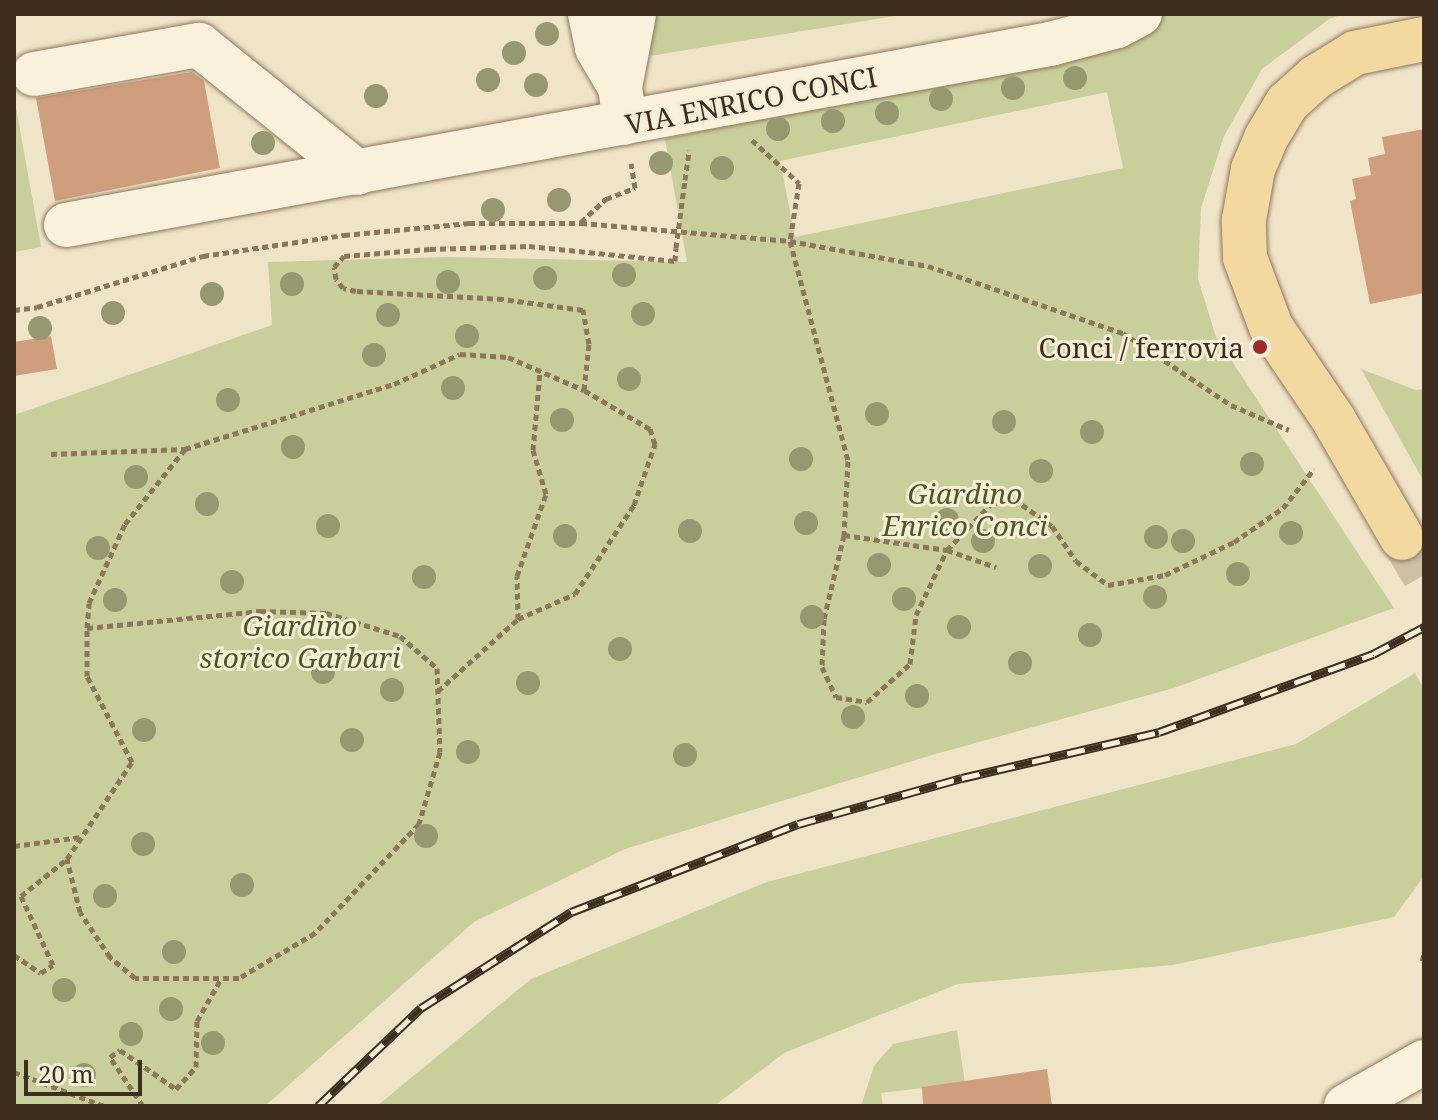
<!DOCTYPE html>
<html>
<head>
<meta charset="utf-8">
<style>
	body { margin:0 }
	#map { position:relative; width:1438px; height:1120px; overflow:hidden; background:#f0e4c8; font-family:"Noto Serif",serif }
	div>[style] { position:absolute }
	[style*='--x'] { left:calc(var(--x)*1px); top:calc(var(--y)*1px); width:calc(var(--w)*1px); rotate:calc(var(--a)*1deg) }
	.green>* { inset:0; background:#c9cf9b }
	.building>* { inset:0; background:#cf9f7d }
	.major-tunnel>* { height:44px; margin-top:-22px; transform-origin:0; background:repeating-linear-gradient(90deg,#ccc0a6 0 44px,transparent 0 66px) }
	.path>* { height:5px; margin-top:-2.5px; transform-origin:0; background:repeating-linear-gradient(90deg,#8d765c 0 6px,transparent 0 10px) }
	.roads { filter:drop-shadow(0 0 2px #8d765c) drop-shadow(0 0 2px #8d765c) }
	.minor>* { height:44px; margin:-22px; padding:0 22px; transform-origin:22px; border-radius:22px; background:#faf1dc }
	.major>* { height:44px; margin:-22px; padding:0 22px; transform-origin:22px; border-radius:22px; background:#f3d9a0 }
	.rail>* { height:9px; margin-top:-4.5px; transform-origin:0; background:repeating-linear-gradient(90deg,#f7eed8 0 18px,#3d2e20 0 36px); box-sizing:border-box; border-block:2px solid #3d2e20 }
	.path-bridge>* { height:5px; margin-top:-2.5px; transform-origin:0; background:repeating-linear-gradient(90deg,#8d765c 0 6px,transparent 0 10px) }
	.trees>* { width:24px; height:24px; margin:-12px; border-radius:50%; background:#96986f }
	.dots>* { width:22px; height:22px; translate:-50% -50%; box-sizing:border-box; border:4px solid #f7eed8; border-radius:50% }
	span { translate:-50% -50%; white-space:nowrap; text-align:center; line-height:1.15; -webkit-text-stroke:6px #f7eed8; paint-order:stroke }
	.street-label { font-size:28px; color:#3d2e20 }
	.poi-label { font-size:28px; color:#3d2e20 }
	.right { translate:-100% -50%; text-align:right }
	.park-label { font-size:28px; color:#4d5a26; font-style:italic }
	.frame { position:absolute; inset:0; border:16px solid #3d2e20; pointer-events:none }
	.scale { position:absolute; left:24px; top:1060px; width:118px; height:36px; box-sizing:border-box; border:4px solid #3d2e20; border-top:0; padding-left:10px; font-size:24px; line-height:28px; white-space:nowrap; color:#3d2e20; -webkit-text-stroke:6px #f7eed8; paint-order:stroke }
</style>
</head>
<body>
<div id="map">
	<div class="green">
		<i style="clip-path:polygon(653px 14px,907px 14px,650px 56px)"></i>
		<i style="clip-path:polygon(evenodd,1165px 14px,1344px 14px,1329px 19px,1262px 69px,1224px 136px,1201px 208px,1198px 279px,1216px 337px,1394px 608px,1174px 688px,932px 755px,625px 849px,474px 922px,265px 1106px,14px 1106px,14px 415px,272px 325px,268px 262px,448px 257px,687px 262px,665px 139px,1105px 47px,1165px 14px,1107px 92px,1123px 168px,795px 237px,780px 161px,1107px 92px)"></i>
		<i style="clip-path:polygon(14px 96px,41px 247px,14px 252px)"></i>
		<i style="clip-path:polygon(1361px 369px,1416px 390px,1424px 389px,1424px 482px)"></i>
		<i style="clip-path:polygon(1415px 673px,1424px 689px,1424px 876px,1394px 917px,1173px 965px,958px 984px,784px 1053px,714px 1106px,377px 1106px,531px 979px,767px 882px,1296px 744px)"></i>
		<i style="clip-path:polygon(957px 1030px,965px 1083px,881px 1093px,883px 1106px,861px 1106px,874px 1066px,893px 1044px)"></i>
	</div>
	<div class="building">
		<i style="clip-path:polygon(192px 72px,204px 81px,220px 168px,55px 201px,36px 98px)"></i>
		<i style="clip-path:polygon(1424px 129px,1424px 293px,1370px 304px,1350px 201px,1356px 199px,1352px 179px,1371px 175px,1368px 158px,1385px 154px,1382px 137px)"></i>
		<i style="clip-path:polygon(51px 336px,57px 369px,14px 376px,14px 342px)"></i>
		<i style="clip-path:polygon(1047px 1069px,1052px 1106px,923px 1106px,922px 1087px)"></i>
	</div>
	<div class="major-tunnel">
		<i style="--x:1402;--y:538;--w:43;--a:59.3"></i>
	</div>
	<div class="path">
		<i style="--x:752;--y:140;--w:64;--a:42.5"></i>
		<i style="--x:799;--y:183;--w:59;--a:98.8"></i>
		<i style="--x:790;--y:241;--w:228;--a:75.2"></i>
		<i style="--x:848;--y:461;--w:74;--a:93.1"></i>
		<i style="--x:844;--y:535;--w:86;--a:103.4"></i>
		<i style="--x:824;--y:619;--w:48;--a:92.4"></i>
		<i style="--x:822;--y:667;--w:33;--a:65"></i>
		<i style="--x:836;--y:697;--w:31;--a:9"></i>
		<i style="--x:867;--y:702;--w:57;--a:-41.5"></i>
		<i style="--x:910;--y:664;--w:49;--a:-83"></i>
		<i style="--x:916;--y:615;--w:72;--a:-64.5"></i>
		<i style="--x:947;--y:550;--w:64;--a:-46.3"></i>
		<i style="--x:991;--y:504;--w:24;--a:-12"></i>
		<i style="--x:1014;--y:499;--w:47;--a:35.4"></i>
		<i style="--x:1052;--y:526;--w:42;--a:55.6"></i>
		<i style="--x:1076;--y:561;--w:40;--a:37"></i>
		<i style="--x:1108;--y:585;--w:58;--a:-10"></i>
		<i style="--x:1165;--y:575;--w:76;--a:-25.6"></i>
		<i style="--x:1234;--y:542;--w:60;--a:-34.8"></i>
		<i style="--x:1283;--y:508;--w:50;--a:-51.5"></i>
		<i style="--x:685;--y:180;--w:30;--a:-82"></i>
		<i style="--x:581;--y:222;--w:34;--a:-43"></i>
		<i style="--x:606;--y:199;--w:31;--a:-21"></i>
		<i style="--x:635;--y:188;--w:25;--a:-99"></i>
		<i style="--x:14;--y:310;--w:23;--a:-7"></i>
		<i style="--x:37;--y:307;--w:174;--a:-17.1"></i>
		<i style="--x:203;--y:256;--w:143;--a:-8.5"></i>
		<i style="--x:344;--y:235;--w:126;--a:-5.5"></i>
		<i style="--x:469;--y:223;--w:112;--a:0"></i>
		<i style="--x:581;--y:223;--w:210;--a:4.9"></i>
		<i style="--x:790;--y:241;--w:140;--a:10.3"></i>
		<i style="--x:928;--y:266;--w:206;--a:19"></i>
		<i style="--x:1123;--y:333;--w:130;--a:33.7"></i>
		<i style="--x:1231;--y:405;--w:63;--a:23.3"></i>
		<i style="--x:51;--y:454;--w:134;--a:-2.1"></i>
		<i style="--x:185;--y:449;--w:219;--a:-17.3"></i>
		<i style="--x:394;--y:384;--w:72;--a:-24.4"></i>
		<i style="--x:460;--y:354;--w:48;--a:3.6"></i>
		<i style="--x:508;--y:357;--w:83;--a:23.5"></i>
		<i style="--x:584;--y:390;--w:46;--a:-83.8"></i>
		<i style="--x:589;--y:344;--w:35;--a:-100"></i>
		<i style="--x:583;--y:310;--w:81;--a:-172.2"></i>
		<i style="--x:503;--y:299;--w:147;--a:-176.9"></i>
		<i style="--x:356;--y:291;--w:13;--a:-167"></i>
		<i style="--x:343;--y:288;--w:11;--a:-128"></i>
		<i style="--x:336;--y:279;--w:12;--a:-99"></i>
		<i style="--x:334;--y:267;--w:15;--a:-48"></i>
		<i style="--x:344;--y:256;--w:86;--a:-4.7"></i>
		<i style="--x:430;--y:249;--w:99;--a:-1.7"></i>
		<i style="--x:529;--y:246;--w:147;--a:5.9"></i>
		<i style="--x:675;--y:261;--w:13;--a:-86"></i>
		<i style="--x:844;--y:535;--w:104;--a:8.3"></i>
		<i style="--x:947;--y:550;--w:52;--a:19.1"></i>
		<i style="--x:518;--y:619;--w:62;--a:-23.7"></i>
		<i style="--x:575;--y:594;--w:107;--a:-56.5"></i>
		<i style="--x:634;--y:505;--w:65;--a:-71"></i>
		<i style="--x:655;--y:444;--w:16;--a:-108"></i>
		<i style="--x:650;--y:429;--w:77;--a:-149.4"></i>
		<i style="--x:87;--y:628;--w:174;--a:-5.6"></i>
		<i style="--x:260;--y:611;--w:66;--a:1.7"></i>
		<i style="--x:326;--y:613;--w:77;--a:17.3"></i>
		<i style="--x:400;--y:636;--w:49;--a:40.9"></i>
		<i style="--x:437;--y:668;--w:84;--a:88"></i>
		<i style="--x:440;--y:752;--w:75;--a:106.3"></i>
		<i style="--x:419;--y:824;--w:151;--a:133.7"></i>
		<i style="--x:315;--y:933;--w:88;--a:149.4"></i>
		<i style="--x:239;--y:978;--w:104;--a:180"></i>
		<i style="--x:135;--y:978;--w:33;--a:-140"></i>
		<i style="--x:110;--y:957;--w:54;--a:-123.7"></i>
		<i style="--x:80;--y:912;--w:55;--a:-103.8"></i>
		<i style="--x:67;--y:859;--w:117;--a:-56.2"></i>
		<i style="--x:132;--y:762;--w:97;--a:-117.6"></i>
		<i style="--x:87;--y:676;--w:48;--a:-90"></i>
		<i style="--x:87;--y:628;--w:25;--a:-85"></i>
		<i style="--x:89;--y:603;--w:87;--a:-65.5"></i>
		<i style="--x:125;--y:524;--w:96;--a:-51.3"></i>
		<i style="--x:438;--y:691;--w:108;--a:-42"></i>
		<i style="--x:518;--y:619;--w:43;--a:-91.3"></i>
		<i style="--x:517;--y:576;--w:87;--a:-70.5"></i>
		<i style="--x:546;--y:494;--w:46;--a:-106.5"></i>
		<i style="--x:533;--y:450;--w:79;--a:-84.9"></i>
		<i style="--x:14;--y:846;--w:68;--a:-7.7"></i>
		<i style="--x:14;--y:955;--w:32;--a:34"></i>
		<i style="--x:41;--y:973;--w:14;--a:-34"></i>
		<i style="--x:53;--y:965;--w:76;--a:-114.9"></i>
		<i style="--x:21;--y:896;--w:59;--a:-38.8"></i>
		<i style="--x:1422;--y:961;--w:7;--a:-74"></i>
		<i style="--x:14;--y:1072;--w:96;--a:20.7"></i>
		<i style="--x:143;--y:1106;--w:59;--a:-124"></i>
		<i style="--x:110;--y:1057;--w:12;--a:-35"></i>
		<i style="--x:120;--y:1050;--w:68;--a:34.9"></i>
		<i style="--x:176;--y:1089;--w:30;--a:-48"></i>
		<i style="--x:196;--y:1067;--w:46;--a:-88.8"></i>
		<i style="--x:197;--y:1021;--w:48;--a:-60.3"></i>
	</div>
	<div class="roads">
		<div class="minor">
			<i style="--x:590;--y:14;--w:35;--a:78"></i>
			<i style="--x:597;--y:48;--w:45;--a:59.5"></i>
			<i style="--x:620;--y:87;--w:36;--a:82"></i>
			<i style="--x:34;--y:74;--w:168;--a:-10"></i>
			<i style="--x:199;--y:45;--w:204;--a:38.8"></i>
			<i style="--x:620;--y:87;--w:74;--a:-79.1"></i>
			<i style="--x:66;--y:225;--w:1001;--a:-10.42"></i>
			<i style="--x:1050;--y:44;--w:69;--a:-15"></i>
			<i style="--x:1117;--y:26;--w:26;--a:-28"></i>
			<i style="--x:1346;--y:1106;--w:90;--a:-29.4"></i>
		</div>
		<div class="major">
			<i style="--x:1402;--y:538;--w:136;--a:-120"></i>
			<i style="--x:1334;--y:420;--w:112;--a:-124.1"></i>
			<i style="--x:1271;--y:327;--w:74;--a:-110.6"></i>
			<i style="--x:1245;--y:258;--w:38;--a:-92"></i>
			<i style="--x:1244;--y:220;--w:52;--a:-80"></i>
			<i style="--x:1253;--y:169;--w:34;--a:-67"></i>
			<i style="--x:1266;--y:138;--w:41;--a:-59"></i>
			<i style="--x:1287;--y:103;--w:39;--a:-42"></i>
			<i style="--x:1316;--y:77;--w:46;--a:-31.6"></i>
			<i style="--x:1355;--y:53;--w:70;--a:-11.5"></i>
		</div>
	</div>
	<div class="rail">
		<i style="--x:318;--y:1106;--w:142;--a:-43.6"></i>
		<i style="--x:421;--y:1008;--w:178;--a:-32.6"></i>
		<i style="--x:571;--y:912;--w:243;--a:-21.2"></i>
		<i style="--x:798;--y:824;--w:170;--a:-15.7"></i>
		<i style="--x:962;--y:778;--w:202;--a:-13.1"></i>
		<i style="--x:1159;--y:732;--w:228;--a:-20"></i>
		<i style="--x:1373;--y:654;--w:58;--a:-27.9"></i>
	</div>
	<div class="path-bridge">
		<i style="--x:676;--y:248;--w:69;--a:-82.5"></i>
	</div>
	<div class="trees">
		<i style="left:547px;top:34px"></i>
		<i style="left:514px;top:53px"></i>
		<i style="left:1075px;top:78px"></i>
		<i style="left:488px;top:80px"></i>
		<i style="left:536px;top:85px"></i>
		<i style="left:1013px;top:88px"></i>
		<i style="left:376px;top:96px"></i>
		<i style="left:941px;top:99px"></i>
		<i style="left:887px;top:113px"></i>
		<i style="left:833px;top:121px"></i>
		<i style="left:778px;top:129px"></i>
		<i style="left:263px;top:143px"></i>
		<i style="left:661px;top:163px"></i>
		<i style="left:722px;top:168px"></i>
		<i style="left:559px;top:200px"></i>
		<i style="left:493px;top:210px"></i>
		<i style="left:624px;top:275px"></i>
		<i style="left:545px;top:278px"></i>
		<i style="left:448px;top:282px"></i>
		<i style="left:292px;top:284px"></i>
		<i style="left:212px;top:294px"></i>
		<i style="left:113px;top:313px"></i>
		<i style="left:643px;top:314px"></i>
		<i style="left:388px;top:315px"></i>
		<i style="left:40px;top:328px"></i>
		<i style="left:467px;top:336px"></i>
		<i style="left:374px;top:355px"></i>
		<i style="left:629px;top:379px"></i>
		<i style="left:453px;top:388px"></i>
		<i style="left:228px;top:400px"></i>
		<i style="left:877px;top:414px"></i>
		<i style="left:562px;top:420px"></i>
		<i style="left:1004px;top:422px"></i>
		<i style="left:1092px;top:432px"></i>
		<i style="left:293px;top:447px"></i>
		<i style="left:801px;top:459px"></i>
		<i style="left:1252px;top:464px"></i>
		<i style="left:1041px;top:471px"></i>
		<i style="left:136px;top:477px"></i>
		<i style="left:207px;top:504px"></i>
		<i style="left:947px;top:520px"></i>
		<i style="left:806px;top:523px"></i>
		<i style="left:328px;top:526px"></i>
		<i style="left:690px;top:531px"></i>
		<i style="left:1291px;top:533px"></i>
		<i style="left:565px;top:536px"></i>
		<i style="left:1156px;top:537px"></i>
		<i style="left:983px;top:541px"></i>
		<i style="left:1183px;top:541px"></i>
		<i style="left:98px;top:548px"></i>
		<i style="left:879px;top:565px"></i>
		<i style="left:1040px;top:566px"></i>
		<i style="left:1238px;top:574px"></i>
		<i style="left:424px;top:577px"></i>
		<i style="left:232px;top:582px"></i>
		<i style="left:1155px;top:597px"></i>
		<i style="left:904px;top:599px"></i>
		<i style="left:115px;top:600px"></i>
		<i style="left:812px;top:617px"></i>
		<i style="left:959px;top:627px"></i>
		<i style="left:1090px;top:635px"></i>
		<i style="left:620px;top:649px"></i>
		<i style="left:1020px;top:663px"></i>
		<i style="left:323px;top:672px"></i>
		<i style="left:528px;top:683px"></i>
		<i style="left:392px;top:690px"></i>
		<i style="left:917px;top:696px"></i>
		<i style="left:853px;top:717px"></i>
		<i style="left:144px;top:730px"></i>
		<i style="left:352px;top:740px"></i>
		<i style="left:468px;top:752px"></i>
		<i style="left:685px;top:755px"></i>
		<i style="left:426px;top:836px"></i>
		<i style="left:143px;top:844px"></i>
		<i style="left:242px;top:885px"></i>
		<i style="left:105px;top:896px"></i>
		<i style="left:174px;top:952px"></i>
		<i style="left:64px;top:990px"></i>
		<i style="left:171px;top:1009px"></i>
		<i style="left:131px;top:1034px"></i>
		<i style="left:213px;top:1043px"></i>
		<i style="left:84px;top:1075px"></i>
	</div>
	<div class="dots">
		<i style="left:1260px;top:347px;background:#9e2a2b"></i>
	</div>
	<div class="street-label">
		<span style="left:751px;top:100px;rotate:-11deg">VIA ENRICO CONCI</span>
	</div>
	<div class="poi-label">
		<span class="right" style="left:1244px;top:347px">Conci / ferrovia</span>
	</div>
	<div class="park-label">
		<span style="left:965px;top:509px">Giardino<br>Enrico Conci</span>
		<span style="left:300px;top:641px">Giardino<br>storico Garbari</span>
	</div>
	<div class="frame"></div>
	<div class="scale">20 m</div>
</div>
</body>
</html>
